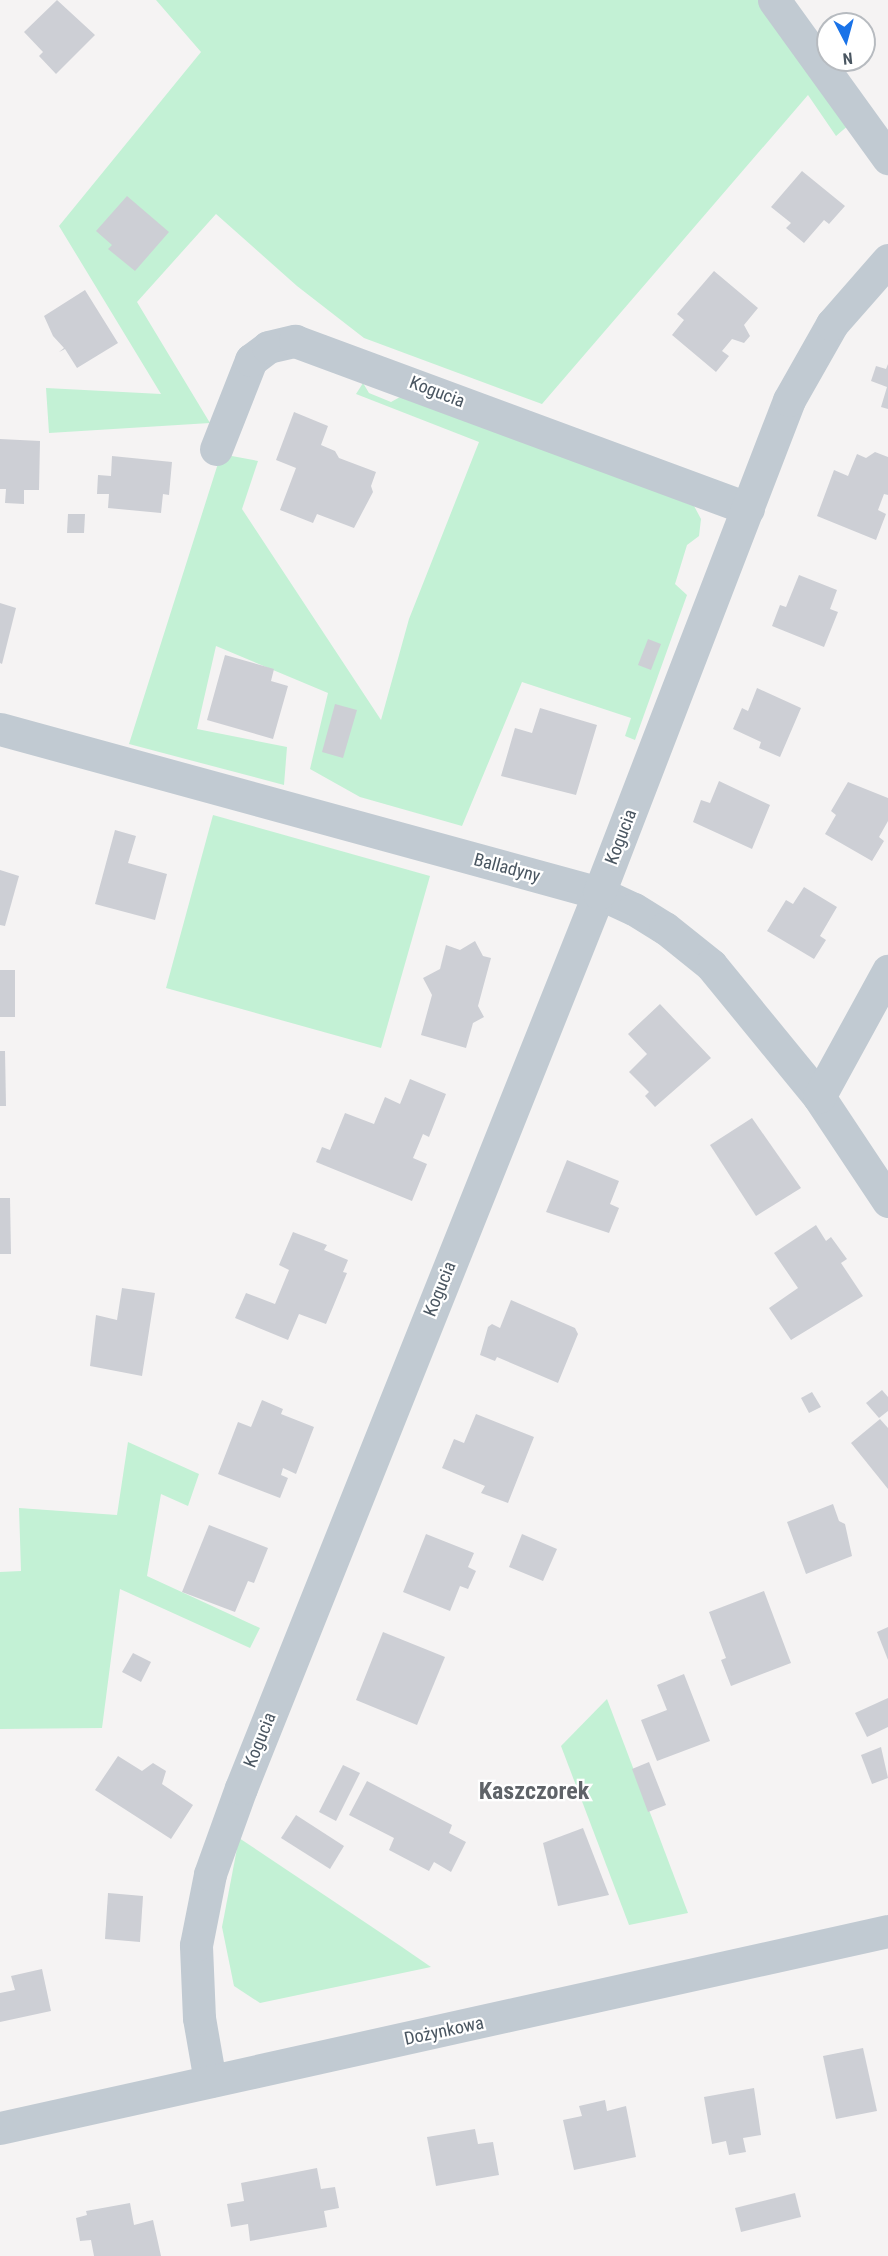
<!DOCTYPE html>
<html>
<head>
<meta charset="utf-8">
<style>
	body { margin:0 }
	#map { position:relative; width:888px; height:2256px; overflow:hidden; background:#f5f3f3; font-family:"Roboto Condensed",sans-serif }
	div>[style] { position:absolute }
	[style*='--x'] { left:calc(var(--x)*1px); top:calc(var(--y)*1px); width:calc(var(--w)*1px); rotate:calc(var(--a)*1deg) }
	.green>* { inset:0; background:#c3f1d5 }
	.building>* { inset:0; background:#cdcfd5 }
	.street>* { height:33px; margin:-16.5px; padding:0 16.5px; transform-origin:16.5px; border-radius:16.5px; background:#c1cad2 }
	span { translate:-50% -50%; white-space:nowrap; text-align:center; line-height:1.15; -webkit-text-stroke:4.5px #fff; paint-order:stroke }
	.street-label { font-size:18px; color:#4a5661 }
	.district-label { font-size:24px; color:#5f6368; font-weight:700 }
	.north { position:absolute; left:816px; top:12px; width:60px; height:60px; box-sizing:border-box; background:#fff; border:2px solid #b7bbc0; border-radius:50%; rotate:174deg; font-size:16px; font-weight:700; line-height:24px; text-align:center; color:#4a5661 }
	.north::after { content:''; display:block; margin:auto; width:21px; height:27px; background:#1a73e8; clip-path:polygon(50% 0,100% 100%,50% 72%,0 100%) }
</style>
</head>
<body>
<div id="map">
	<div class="green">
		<i style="clip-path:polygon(156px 0,760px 0,850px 124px,836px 136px,808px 95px,542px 404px,364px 338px,297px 286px,216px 214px,137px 302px,210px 423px,49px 433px,46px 388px,161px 394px,59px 226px,201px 52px)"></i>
		<i style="clip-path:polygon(363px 383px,369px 393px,391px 402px,400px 397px,693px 504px,701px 519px,699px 536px,687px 545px,675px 584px,687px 595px,635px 740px,625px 736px,631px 718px,522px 682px,462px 826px,360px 797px,310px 769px,328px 693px,216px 646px,197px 729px,287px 747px,284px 785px,129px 744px,221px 454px,258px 461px,242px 509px,381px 720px,409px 619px,479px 442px,356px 394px)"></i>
		<i style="clip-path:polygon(213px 815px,430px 876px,381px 1048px,166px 988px)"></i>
		<i style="clip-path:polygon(128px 1442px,199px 1474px,188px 1506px,161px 1494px,147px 1576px,260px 1628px,250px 1648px,120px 1589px,102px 1728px,0 1729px,0 1572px,21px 1571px,19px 1508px,117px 1515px)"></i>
		<i style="clip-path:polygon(607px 1699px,688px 1913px,629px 1925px,561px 1746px)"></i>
		<i style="clip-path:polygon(239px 1838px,399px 1945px,431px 1967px,260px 2003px,234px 1986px,222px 1927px)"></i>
	</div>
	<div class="building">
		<i style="clip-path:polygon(57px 0,95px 35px,56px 74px,39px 56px,43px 52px,24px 32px)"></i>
		<i style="clip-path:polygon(802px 171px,845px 206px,829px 224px,824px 220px,804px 243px,786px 228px,791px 223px,771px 207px)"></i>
		<i style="clip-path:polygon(127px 196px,169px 232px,135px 271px,108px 249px,112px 245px,96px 231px)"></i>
		<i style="clip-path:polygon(714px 271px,758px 308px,744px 325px,750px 336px,744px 343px,732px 339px,722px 351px,729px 356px,716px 372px,672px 335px,684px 320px,677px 314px)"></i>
		<i style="clip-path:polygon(85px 290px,118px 343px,77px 368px,65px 349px,59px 352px,64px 348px,53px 336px,44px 316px)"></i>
		<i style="clip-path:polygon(888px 364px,888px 409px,881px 407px,887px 387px,871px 381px,876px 366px,886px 369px)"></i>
		<i style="clip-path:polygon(294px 412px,328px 426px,321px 445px,335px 451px,339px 458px,376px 472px,371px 486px,373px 492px,354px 528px,317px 514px,313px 523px,280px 510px,296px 468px,276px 460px)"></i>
		<i style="clip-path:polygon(0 439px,40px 441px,39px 490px,24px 490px,24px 504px,5px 503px,6px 489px,0 489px)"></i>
		<i style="clip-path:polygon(875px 452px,888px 457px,888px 495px,884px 494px,878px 510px,886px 514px,876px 540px,817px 516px,834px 470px,848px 476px,857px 454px,866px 458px)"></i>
		<i style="clip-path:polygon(112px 456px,172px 462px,169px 495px,163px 494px,161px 513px,108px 508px,109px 494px,97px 494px,98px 475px,111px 476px)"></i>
		<i style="clip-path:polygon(68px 514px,85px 514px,84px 533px,67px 533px)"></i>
		<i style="clip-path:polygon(799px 575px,837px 590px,830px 609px,838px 612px,824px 647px,772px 626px,780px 605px,786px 607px)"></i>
		<i style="clip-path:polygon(0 603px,16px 608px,2px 664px,0 663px)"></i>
		<i style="clip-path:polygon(648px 639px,661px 644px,651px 670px,638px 665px)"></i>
		<i style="clip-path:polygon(225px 655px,274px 669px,271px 681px,288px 686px,273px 739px,207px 720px)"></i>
		<i style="clip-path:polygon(757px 688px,801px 708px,780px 757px,759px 748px,761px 742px,733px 729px,742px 708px,748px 711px)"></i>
		<i style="clip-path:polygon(335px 704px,357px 710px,343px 758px,322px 752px)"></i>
		<i style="clip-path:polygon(540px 708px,597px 725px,576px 795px,501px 776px,515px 728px,532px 733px)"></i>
		<i style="clip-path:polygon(719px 781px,770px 805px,752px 849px,693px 822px,701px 800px,710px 803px)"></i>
		<i style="clip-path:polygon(848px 782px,888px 798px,888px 821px,879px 837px,884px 841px,872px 861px,825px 834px,836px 815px,831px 811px)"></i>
		<i style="clip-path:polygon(115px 830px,136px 836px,128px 863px,167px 874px,155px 920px,95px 904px)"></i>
		<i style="clip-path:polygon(0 870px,19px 876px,5px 926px,0 925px)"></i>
		<i style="clip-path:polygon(804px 887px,837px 907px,820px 936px,826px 940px,814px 959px,767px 931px,786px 900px,793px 904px)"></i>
		<i style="clip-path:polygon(475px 941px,483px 956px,491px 958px,478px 1006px,484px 1017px,473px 1023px,466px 1048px,421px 1035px,432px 995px,423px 978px,440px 969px,446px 945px,460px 950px)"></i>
		<i style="clip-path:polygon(0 970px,15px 970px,15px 1017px,0 1017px)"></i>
		<i style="clip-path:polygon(660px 1004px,711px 1058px,655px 1107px,645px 1096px,649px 1092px,629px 1072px,647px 1054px,628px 1034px)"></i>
		<i style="clip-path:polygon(0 1051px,5px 1051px,6px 1106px,0 1106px)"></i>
		<i style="clip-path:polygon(410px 1079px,446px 1094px,429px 1137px,423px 1134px,413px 1158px,427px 1164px,412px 1201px,316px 1162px,322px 1147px,330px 1150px,345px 1113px,374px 1124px,385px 1097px,400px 1104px)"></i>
		<i style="clip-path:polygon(752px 1118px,801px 1188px,756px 1216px,710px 1145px)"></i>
		<i style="clip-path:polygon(567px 1160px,619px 1181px,610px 1204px,619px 1208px,609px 1233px,546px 1212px)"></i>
		<i style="clip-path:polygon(0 1198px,10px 1198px,11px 1254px,0 1254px)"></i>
		<i style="clip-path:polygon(816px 1225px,826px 1241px,831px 1237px,847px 1259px,841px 1263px,863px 1296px,791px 1340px,769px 1308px,798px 1288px,774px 1253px)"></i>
		<i style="clip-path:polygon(293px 1232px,327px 1245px,324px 1250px,348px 1260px,343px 1272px,347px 1273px,326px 1324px,299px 1314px,288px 1340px,235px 1318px,246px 1293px,275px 1304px,289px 1270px,279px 1265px)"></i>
		<i style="clip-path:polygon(122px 1288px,155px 1293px,142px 1376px,90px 1366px,96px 1315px,117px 1320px)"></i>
		<i style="clip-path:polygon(511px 1300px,575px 1328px,578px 1334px,558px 1383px,497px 1357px,495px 1361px,480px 1355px,488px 1327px,492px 1324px,500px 1328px)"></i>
		<i style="clip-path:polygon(882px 1390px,888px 1397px,888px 1411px,879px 1418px,866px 1403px)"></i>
		<i style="clip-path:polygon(812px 1392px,821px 1407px,809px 1413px,801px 1398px)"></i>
		<i style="clip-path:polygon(262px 1400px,283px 1409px,281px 1414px,314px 1427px,296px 1474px,283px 1468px,281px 1475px,288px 1478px,280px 1498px,218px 1474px,238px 1422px,251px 1427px)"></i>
		<i style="clip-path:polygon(476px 1414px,534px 1437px,508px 1503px,481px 1493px,485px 1486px,442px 1468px,454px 1439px,464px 1443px)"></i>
		<i style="clip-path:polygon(880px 1419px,888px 1428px,888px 1489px,851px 1443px)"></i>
		<i style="clip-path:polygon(833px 1504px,839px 1521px,845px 1524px,852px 1556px,806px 1574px,787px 1522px)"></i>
		<i style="clip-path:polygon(209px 1525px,268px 1548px,254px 1583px,248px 1581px,235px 1612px,182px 1592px)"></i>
		<i style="clip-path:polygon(426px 1534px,474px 1553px,468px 1567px,476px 1571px,468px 1589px,460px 1586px,450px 1611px,403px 1592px)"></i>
		<i style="clip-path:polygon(522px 1534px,557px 1549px,543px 1581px,509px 1567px)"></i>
		<i style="clip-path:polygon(764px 1591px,791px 1663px,731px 1686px,721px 1660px,726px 1658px,709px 1612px)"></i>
		<i style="clip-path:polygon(888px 1627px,888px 1660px,877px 1632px)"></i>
		<i style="clip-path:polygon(383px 1632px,445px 1657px,417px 1725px,356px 1700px)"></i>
		<i style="clip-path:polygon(133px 1653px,151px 1662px,141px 1682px,122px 1672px)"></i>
		<i style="clip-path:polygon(684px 1674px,710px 1741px,657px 1761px,641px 1720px,667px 1710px,657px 1685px)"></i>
		<i style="clip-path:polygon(888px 1698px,888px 1727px,867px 1737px,855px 1713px)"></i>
		<i style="clip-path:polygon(881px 1747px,888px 1778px,872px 1784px,861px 1755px)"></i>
		<i style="clip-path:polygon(118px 1756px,142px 1771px,153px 1763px,166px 1771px,162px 1784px,193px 1805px,171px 1839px,95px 1790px)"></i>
		<i style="clip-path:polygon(649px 1762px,666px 1805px,648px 1812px,632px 1769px)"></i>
		<i style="clip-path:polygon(343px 1765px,360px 1773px,336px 1821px,319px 1812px)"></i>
		<i style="clip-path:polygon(367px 1781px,452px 1825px,449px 1833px,466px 1842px,451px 1872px,434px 1862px,429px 1871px,389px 1850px,394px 1838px,349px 1815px)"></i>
		<i style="clip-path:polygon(296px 1815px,344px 1846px,330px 1869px,281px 1838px)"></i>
		<i style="clip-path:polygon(583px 1828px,609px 1895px,558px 1906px,543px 1843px)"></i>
		<i style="clip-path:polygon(108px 1893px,143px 1896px,140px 1942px,105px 1939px)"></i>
		<i style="clip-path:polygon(42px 1969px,51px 2011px,0 2022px,0 1993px,15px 1990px,11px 1976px)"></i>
		<i style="clip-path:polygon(863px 2048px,877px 2111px,836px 2119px,823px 2056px)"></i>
		<i style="clip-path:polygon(754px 2088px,761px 2135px,743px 2138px,746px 2152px,729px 2155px,726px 2141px,712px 2144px,704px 2097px)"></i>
		<i style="clip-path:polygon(605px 2100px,607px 2111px,626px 2106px,636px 2157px,574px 2170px,563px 2120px,582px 2116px,579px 2106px)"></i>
		<i style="clip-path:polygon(475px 2129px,478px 2144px,493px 2142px,499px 2175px,436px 2186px,427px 2137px)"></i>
		<i style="clip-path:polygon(317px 2168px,321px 2189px,335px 2187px,339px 2208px,324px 2211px,327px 2227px,250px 2241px,248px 2224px,231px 2227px,227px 2204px,244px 2201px,241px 2183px)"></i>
		<i style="clip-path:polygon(795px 2193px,801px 2217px,741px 2232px,735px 2208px)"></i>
		<i style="clip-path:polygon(130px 2203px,134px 2225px,153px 2220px,161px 2256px,94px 2256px,91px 2240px,80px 2241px,76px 2218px,87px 2215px,86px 2211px)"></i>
	</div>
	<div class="street">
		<i style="--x:774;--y:0;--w:195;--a:54.2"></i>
		<i style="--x:216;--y:449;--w:96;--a:-68.5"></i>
		<i style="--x:251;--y:360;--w:21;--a:-37"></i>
		<i style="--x:268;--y:347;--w:28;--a:-13"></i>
		<i style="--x:295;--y:341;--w:483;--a:20.3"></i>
		<i style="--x:0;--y:729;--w:621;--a:15.31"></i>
		<i style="--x:599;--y:893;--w:38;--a:25"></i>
		<i style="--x:634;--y:909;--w:36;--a:32"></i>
		<i style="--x:665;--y:928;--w:59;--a:38.8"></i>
		<i style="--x:711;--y:965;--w:171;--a:50.7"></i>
		<i style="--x:819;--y:1097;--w:125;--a:56.4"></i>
		<i style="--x:819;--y:1097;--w:144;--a:-61.3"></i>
		<i style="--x:210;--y:2081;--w:64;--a:-99.9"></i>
		<i style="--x:199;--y:2018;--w:73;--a:-92.4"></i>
		<i style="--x:196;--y:1945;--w:72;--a:-78.8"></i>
		<i style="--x:210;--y:1874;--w:91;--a:-70.2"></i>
		<i style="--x:241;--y:1788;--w:964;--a:-68.2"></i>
		<i style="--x:599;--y:893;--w:528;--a:-68.92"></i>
		<i style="--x:789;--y:400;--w:87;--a:-60.5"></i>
		<i style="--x:832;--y:324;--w:85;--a:-48.8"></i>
		<i style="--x:0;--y:2128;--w:910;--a:-12.51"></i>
	</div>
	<div class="street-label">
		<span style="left:437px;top:392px;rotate:21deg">Kogucia</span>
		<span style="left:621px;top:837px;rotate:-69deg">Kogucia</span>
		<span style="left:507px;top:868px;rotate:15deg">Balladyny</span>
		<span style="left:440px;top:1289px;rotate:-68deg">Kogucia</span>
		<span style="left:260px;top:1740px;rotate:-68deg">Kogucia</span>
		<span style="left:444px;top:2031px;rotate:-12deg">Dożynkowa</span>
	</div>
	<div class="district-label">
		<span style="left:534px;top:1792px">Kaszczorek</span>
	</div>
	<div class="north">N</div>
</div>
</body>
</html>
